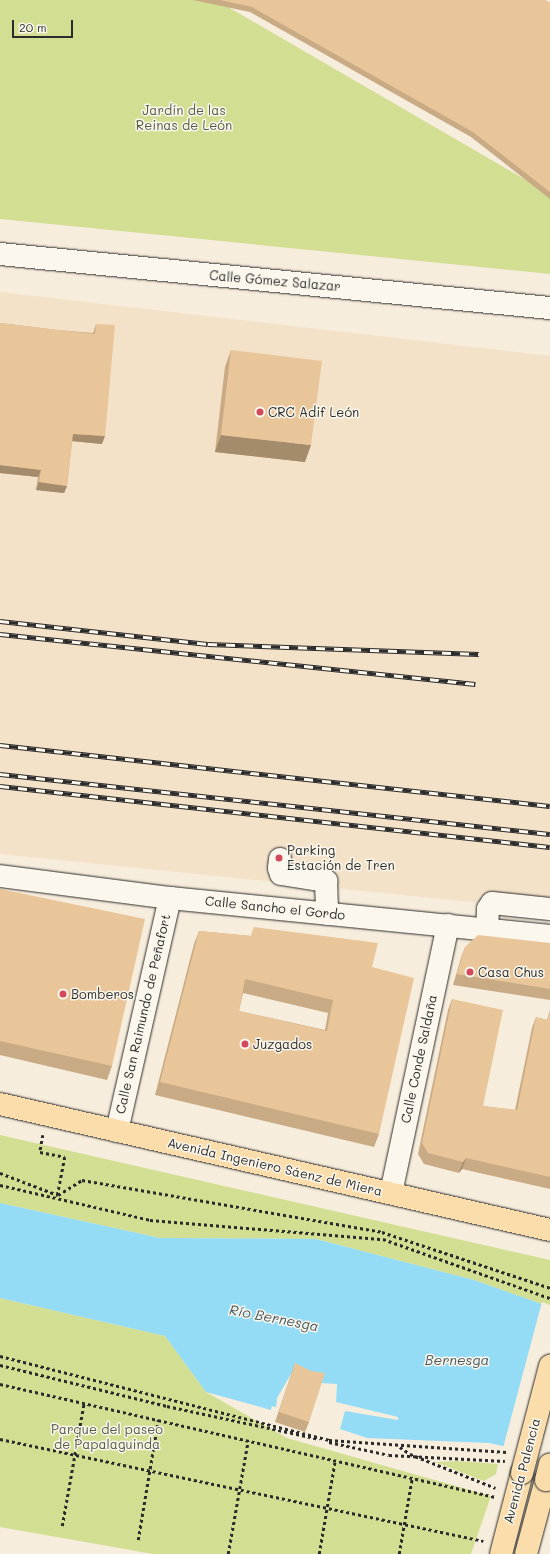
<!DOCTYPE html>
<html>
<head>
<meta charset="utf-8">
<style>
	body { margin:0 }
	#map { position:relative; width:550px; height:1554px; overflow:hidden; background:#f7eddc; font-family:Mali,sans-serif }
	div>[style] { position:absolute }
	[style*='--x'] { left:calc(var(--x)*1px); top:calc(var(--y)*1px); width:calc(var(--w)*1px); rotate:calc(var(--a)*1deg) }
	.built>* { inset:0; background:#f3e1c8 }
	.green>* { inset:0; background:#d2df92 }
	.water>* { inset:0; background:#94dbf6 }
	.pier>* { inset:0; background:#f7eddc }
	.path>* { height:2.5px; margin-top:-1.25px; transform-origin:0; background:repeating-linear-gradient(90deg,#2b2b2b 0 3px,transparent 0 6px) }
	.roads { filter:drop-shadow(0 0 1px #2b2b2b) drop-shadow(0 0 1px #2b2b2b) }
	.minor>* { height:22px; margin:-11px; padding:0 11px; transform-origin:11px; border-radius:11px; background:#fbf7ec }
	.major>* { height:22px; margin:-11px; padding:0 11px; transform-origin:11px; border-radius:11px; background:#faddab }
	.rail>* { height:4.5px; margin-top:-2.25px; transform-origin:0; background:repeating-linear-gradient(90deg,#fbf7ec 0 9px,#2b2b2b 0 18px); box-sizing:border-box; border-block:1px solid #2b2b2b }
	.bridges { filter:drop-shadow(0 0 1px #2b2b2b) drop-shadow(0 0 1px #2b2b2b) }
	.major-bridge>* { height:22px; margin:-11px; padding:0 11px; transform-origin:11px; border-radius:11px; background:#faddab }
	.wall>* { inset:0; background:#c8aa84 }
	.shaded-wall>* { inset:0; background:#a38b6c }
	.building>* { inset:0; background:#e9c69a }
	.dots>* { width:11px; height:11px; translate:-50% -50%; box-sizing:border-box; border:2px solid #fbf7ec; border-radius:50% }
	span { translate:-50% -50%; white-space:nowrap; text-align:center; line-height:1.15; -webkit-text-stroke:3px #fbf7ec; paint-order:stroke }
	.park-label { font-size:13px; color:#555845 }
	.street-label { font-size:13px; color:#2b2b2b }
	.poi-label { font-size:13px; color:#2b2b2b }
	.left { translate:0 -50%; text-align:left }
	.water-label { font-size:14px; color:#45575e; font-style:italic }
	.scale { position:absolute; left:12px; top:20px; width:61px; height:18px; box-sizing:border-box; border:2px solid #2b2b2b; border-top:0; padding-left:5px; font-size:12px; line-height:14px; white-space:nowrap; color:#2b2b2b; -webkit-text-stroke:3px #fbf7ec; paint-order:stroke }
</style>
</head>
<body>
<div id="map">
	<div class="built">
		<i style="clip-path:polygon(0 292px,550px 356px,550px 910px,0 854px)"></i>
	</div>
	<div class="green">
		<i style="clip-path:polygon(0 0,216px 0,550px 194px,550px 274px,0 219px)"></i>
		<i style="clip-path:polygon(0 1135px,550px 1260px,550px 1307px,474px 1280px,316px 1239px,160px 1238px,0 1203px)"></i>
		<i style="clip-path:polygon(0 1298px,165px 1336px,206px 1392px,287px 1438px,491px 1496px,471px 1554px,153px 1554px,0 1527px)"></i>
		<i style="clip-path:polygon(458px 1461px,498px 1464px,496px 1474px,484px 1481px,435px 1462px)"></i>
	</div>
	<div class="water">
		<i style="clip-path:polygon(0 1203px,160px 1238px,316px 1239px,474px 1280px,550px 1307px,550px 1456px,489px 1443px,367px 1438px,340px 1429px,345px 1411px,398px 1420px,398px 1417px,336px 1402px,337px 1384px,321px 1383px,291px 1374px,277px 1398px,276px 1407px,272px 1406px,271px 1410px,206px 1392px,165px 1336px,0 1298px)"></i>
	</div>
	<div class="pier">
		<i style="clip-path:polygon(542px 1302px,550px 1305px,550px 1458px,503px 1448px)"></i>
	</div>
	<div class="path">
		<i style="--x:43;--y:1135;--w:17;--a:100"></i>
		<i style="--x:40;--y:1152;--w:25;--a:11"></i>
		<i style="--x:65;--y:1157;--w:38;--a:101"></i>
		<i style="--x:0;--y:1173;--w:62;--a:20.8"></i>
		<i style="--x:58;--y:1195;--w:28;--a:-32"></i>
		<i style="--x:82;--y:1180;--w:304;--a:9.8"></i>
		<i style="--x:382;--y:1232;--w:177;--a:18.4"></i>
		<i style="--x:0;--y:1185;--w:154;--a:13.1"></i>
		<i style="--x:150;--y:1220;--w:234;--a:4.7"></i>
		<i style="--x:383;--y:1239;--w:177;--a:19.5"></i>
		<i style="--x:0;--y:1356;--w:340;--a:14.3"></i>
		<i style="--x:329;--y:1440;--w:178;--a:3.9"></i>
		<i style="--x:0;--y:1365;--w:172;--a:13.8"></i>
		<i style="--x:167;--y:1406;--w:156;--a:12.2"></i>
		<i style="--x:0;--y:1384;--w:508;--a:12.86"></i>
		<i style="--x:0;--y:1439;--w:494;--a:11.9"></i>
		<i style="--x:329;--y:1442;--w:61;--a:12.2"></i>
		<i style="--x:389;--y:1455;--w:116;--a:3"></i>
		<i style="--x:400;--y:1447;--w:12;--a:35"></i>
		<i style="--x:410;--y:1454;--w:92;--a:21.6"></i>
		<i style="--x:62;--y:1526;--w:125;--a:-79.9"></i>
		<i style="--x:138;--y:1540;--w:122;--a:-80.5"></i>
		<i style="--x:228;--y:1554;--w:115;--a:-80"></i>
		<i style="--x:319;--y:1554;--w:95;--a:-80.3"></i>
		<i style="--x:399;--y:1554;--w:77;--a:-80.3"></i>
	</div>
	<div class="roads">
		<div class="minor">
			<i style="--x:0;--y:254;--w:553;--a:5.61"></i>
			<i style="--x:280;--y:859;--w:9;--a:96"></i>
			<i style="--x:279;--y:868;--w:6;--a:72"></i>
			<i style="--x:281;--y:874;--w:46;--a:8.8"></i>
			<i style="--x:326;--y:881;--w:33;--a:88"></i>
			<i style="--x:0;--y:876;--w:171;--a:7.4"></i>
			<i style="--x:170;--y:898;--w:382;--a:5.7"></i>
			<i style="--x:487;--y:929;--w:20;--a:-87"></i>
			<i style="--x:488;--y:909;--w:7;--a:-56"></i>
			<i style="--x:492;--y:903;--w:58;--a:5.9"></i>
			<i style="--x:117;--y:1131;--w:239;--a:-77.2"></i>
			<i style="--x:391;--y:1193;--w:274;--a:-78"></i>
		</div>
		<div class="major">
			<i style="--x:0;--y:1104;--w:564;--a:12.9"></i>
			<i style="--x:501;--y:1554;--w:84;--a:-75.5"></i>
			<i style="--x:526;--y:1554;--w:77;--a:-74.9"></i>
		</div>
	</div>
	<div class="rail">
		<i style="--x:0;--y:621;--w:209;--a:6.3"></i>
		<i style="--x:208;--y:644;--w:271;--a:2.1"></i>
		<i style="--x:0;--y:634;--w:478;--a:6"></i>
		<i style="--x:0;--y:745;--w:553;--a:6.33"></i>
		<i style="--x:0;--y:774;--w:553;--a:6.23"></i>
		<i style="--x:0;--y:786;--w:553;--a:6.33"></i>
	</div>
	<div class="bridges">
		<div class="major-bridge">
			<i style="--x:522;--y:1473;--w:111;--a:-75.3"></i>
			<i style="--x:546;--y:1480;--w:16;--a:-76"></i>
		</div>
	</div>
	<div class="wall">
		<i style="clip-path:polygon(193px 0,545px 0,550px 3px,550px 199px,471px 137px,250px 12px)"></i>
		<i style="clip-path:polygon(0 323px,58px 330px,93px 333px,96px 324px,102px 444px,72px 441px,67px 486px,64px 493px,36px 490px,38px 477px,0 473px)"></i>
		<i style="clip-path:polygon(231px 350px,305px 462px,215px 452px,225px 367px)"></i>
		<i style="clip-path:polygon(0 889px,112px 1066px,107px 1080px,0 1055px)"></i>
		<i style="clip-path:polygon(evenodd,254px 927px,372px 967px,379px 1134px,374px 1147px,155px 1095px,194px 944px,199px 931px,251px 936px,254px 927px,243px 993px,328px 1013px,325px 1030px,239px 1011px,243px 993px)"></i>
		<i style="clip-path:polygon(550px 943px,550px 1000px,453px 985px,461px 958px,465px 947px)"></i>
		<i style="clip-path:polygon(452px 999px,483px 1106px,515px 1110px,532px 1028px,536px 1017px,547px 1020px,550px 1010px,550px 1189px,462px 1169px,459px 1173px,424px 1164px,418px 1154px,448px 1010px)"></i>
		<i style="clip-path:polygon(295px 1363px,309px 1422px,305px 1432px,275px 1422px)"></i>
	</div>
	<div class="shaded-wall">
		<i style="clip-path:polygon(73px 434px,105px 436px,102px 444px,71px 441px)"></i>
		<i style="clip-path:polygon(221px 435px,311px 445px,305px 462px,215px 452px)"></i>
		<i style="clip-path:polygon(0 465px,41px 470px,38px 477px,0 473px)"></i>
		<i style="clip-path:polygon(39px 482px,67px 486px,64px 493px,36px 490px)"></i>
		<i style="clip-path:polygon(466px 1158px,462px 1169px,459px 1173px,463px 1162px)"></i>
	</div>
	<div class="building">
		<i style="clip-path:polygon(220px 0,545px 0,550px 3px,550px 192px,473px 132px,252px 7px)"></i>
		<i style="clip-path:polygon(0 323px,58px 330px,95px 334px,96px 324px,115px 325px,105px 436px,73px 434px,67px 486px,39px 482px,41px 470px,0 465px)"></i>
		<i style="clip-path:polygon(231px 350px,322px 361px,311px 445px,221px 435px)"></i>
		<i style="clip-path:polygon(0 889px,145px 919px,112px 1066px,0 1041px)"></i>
		<i style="clip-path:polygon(evenodd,254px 927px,378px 943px,372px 967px,414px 978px,379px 1134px,160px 1082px,199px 931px,251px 936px,254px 927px,245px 979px,333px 1000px,327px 1031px,239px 1011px,245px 979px)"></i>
		<i style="clip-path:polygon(478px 935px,550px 943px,550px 989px,457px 974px,465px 947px)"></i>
		<i style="clip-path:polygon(452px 999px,503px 1010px,483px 1106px,517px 1110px,536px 1017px,547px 1020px,550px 1012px,550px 1177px,466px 1158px,463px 1162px,428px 1153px,422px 1143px)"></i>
		<i style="clip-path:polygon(295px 1363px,311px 1371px,325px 1373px,309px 1422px,279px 1412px)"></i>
	</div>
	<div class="dots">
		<i style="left:260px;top:412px;background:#d1495b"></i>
		<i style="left:279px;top:858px;background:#d1495b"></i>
		<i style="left:470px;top:972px;background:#d1495b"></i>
		<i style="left:63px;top:994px;background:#d1495b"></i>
		<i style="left:245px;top:1044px;background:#d1495b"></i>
	</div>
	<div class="park-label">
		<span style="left:184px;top:118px">Jardín de las<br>Reinas de León</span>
		<span style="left:107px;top:1437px">Parque del paseo<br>de Papalaguinda</span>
	</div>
	<div class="street-label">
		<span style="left:275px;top:281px;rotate:5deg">Calle Gómez Salazar</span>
		<span style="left:275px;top:908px;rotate:6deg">Calle Sancho el Gordo</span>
		<span style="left:143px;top:1014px;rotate:-77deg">Calle San Raimundo de Peñafort</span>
		<span style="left:419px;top:1059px;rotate:-78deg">Calle Conde Saldaña</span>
		<span style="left:275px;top:1167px;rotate:13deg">Avenida Ingeniero Sáenz de Miera</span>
		<span style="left:522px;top:1471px;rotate:-75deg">Avenida Palencia</span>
	</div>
	<div class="poi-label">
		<span class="left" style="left:268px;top:412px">CRC Adif León</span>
		<span class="left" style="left:287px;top:858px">Parking<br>Estación de Tren</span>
		<span class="left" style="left:478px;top:972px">Casa Chus</span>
		<span class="left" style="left:71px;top:994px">Bomberos</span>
		<span class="left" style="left:253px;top:1044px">Juzgados</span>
	</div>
	<div class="water-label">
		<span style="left:274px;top:1318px;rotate:11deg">Río Bernesga</span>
		<span style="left:457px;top:1360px">Bernesga</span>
	</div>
	<div class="scale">20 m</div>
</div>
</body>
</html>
